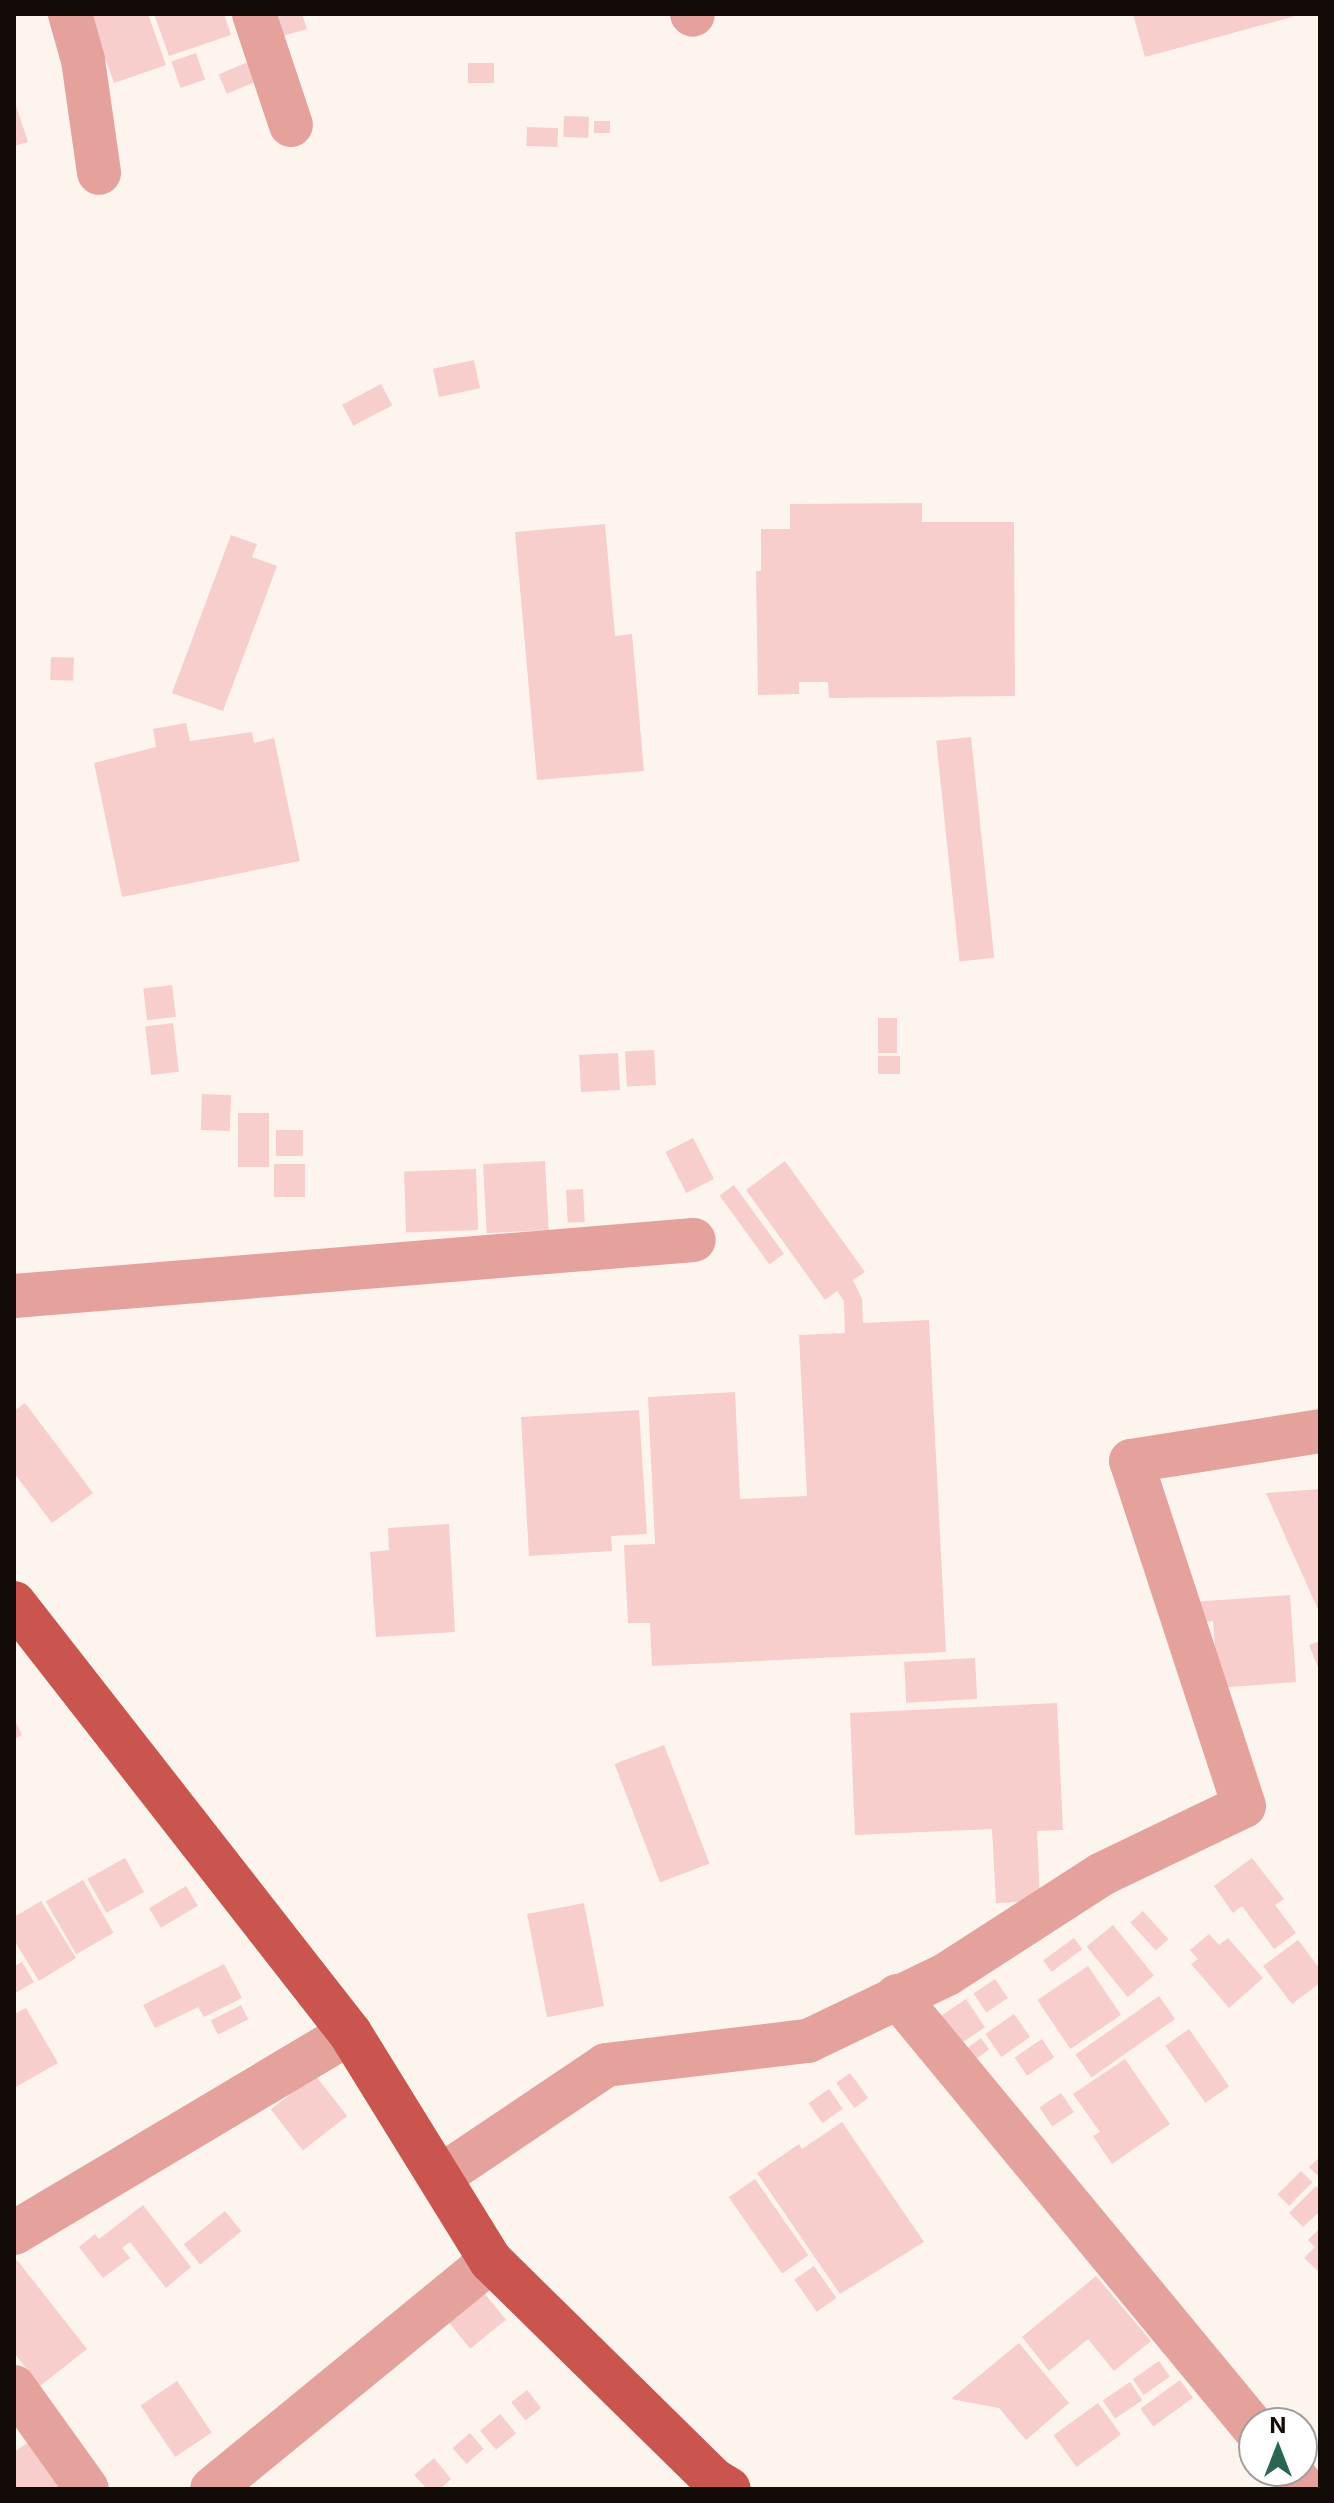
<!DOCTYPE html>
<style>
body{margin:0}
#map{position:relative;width:1334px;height:2503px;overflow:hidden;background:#fef4ee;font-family:Inter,sans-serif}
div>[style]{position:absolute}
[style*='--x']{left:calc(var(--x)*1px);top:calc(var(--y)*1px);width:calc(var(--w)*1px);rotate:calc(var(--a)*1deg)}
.building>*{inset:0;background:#f7cecb;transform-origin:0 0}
.minor>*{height:44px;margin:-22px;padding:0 22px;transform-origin:22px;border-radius:22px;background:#e5a29c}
.major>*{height:44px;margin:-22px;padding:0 22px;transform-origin:22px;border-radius:22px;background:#ca554f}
span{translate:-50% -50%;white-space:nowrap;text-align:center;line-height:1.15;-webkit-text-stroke:6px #fff;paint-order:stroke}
.frame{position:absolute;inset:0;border:16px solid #130b07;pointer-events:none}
.north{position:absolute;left:1238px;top:2407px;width:80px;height:80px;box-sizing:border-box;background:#fff;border:2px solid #a19d9c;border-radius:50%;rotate:0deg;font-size:22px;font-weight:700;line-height:32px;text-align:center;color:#130b07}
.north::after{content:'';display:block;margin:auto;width:28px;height:36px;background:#296754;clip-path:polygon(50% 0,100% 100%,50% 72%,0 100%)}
</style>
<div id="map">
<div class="building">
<i style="clip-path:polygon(148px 14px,166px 65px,114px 83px,90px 15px)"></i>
<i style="clip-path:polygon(154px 14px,224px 14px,231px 35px,169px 56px)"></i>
<i style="clip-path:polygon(273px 14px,302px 14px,307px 29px,279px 37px)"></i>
<i style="clip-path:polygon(1133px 14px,1298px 14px,1299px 15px,1145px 57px)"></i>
<i style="left:196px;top:53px;width:28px;height:26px;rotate:71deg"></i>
<i style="left:248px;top:62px;width:21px;height:32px;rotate:67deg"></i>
<i style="left:468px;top:63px;width:26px;height:20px"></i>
<i style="clip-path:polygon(14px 100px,28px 142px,14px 146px)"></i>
<i style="left:564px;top:116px;width:25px;height:21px;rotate:2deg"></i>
<i style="left:594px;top:121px;width:16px;height:12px"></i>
<i style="left:527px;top:127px;width:31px;height:19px;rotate:2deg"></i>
<i style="left:474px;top:360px;width:29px;height:42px;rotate:78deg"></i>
<i style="left:381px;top:384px;width:24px;height:44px;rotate:62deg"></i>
<i style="clip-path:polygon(922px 503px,922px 522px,1014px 522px,1015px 696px,829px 698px,828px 682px,799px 682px,799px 694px,758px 695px,756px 571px,761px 571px,761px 529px,790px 529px,790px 504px)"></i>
<i style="clip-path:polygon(605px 524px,615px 636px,632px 634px,644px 771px,537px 780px,515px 532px)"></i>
<i style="clip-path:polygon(231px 535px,257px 544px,252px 557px,277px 566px,223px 711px,172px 693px)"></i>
<i style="left:51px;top:657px;width:23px;height:23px;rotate:2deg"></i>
<i style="clip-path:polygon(186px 723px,190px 741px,252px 732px,254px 743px,274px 738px,300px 861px,122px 897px,94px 763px,156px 747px,153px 729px)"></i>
<i style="left:971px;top:737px;width:222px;height:35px;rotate:84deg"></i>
<i style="left:172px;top:985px;width:32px;height:29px;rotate:83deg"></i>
<i style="left:878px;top:1018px;width:19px;height:35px"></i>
<i style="left:173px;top:1023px;width:49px;height:28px;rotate:83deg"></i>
<i style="left:654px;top:1050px;width:35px;height:29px;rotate:87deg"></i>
<i style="left:618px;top:1053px;width:37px;height:39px;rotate:87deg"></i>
<i style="left:878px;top:1056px;width:22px;height:18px"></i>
<i style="left:202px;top:1094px;width:29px;height:36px;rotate:2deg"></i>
<i style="left:238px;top:1113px;width:31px;height:54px"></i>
<i style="left:276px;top:1130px;width:27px;height:26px"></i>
<i style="left:693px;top:1138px;width:46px;height:31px;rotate:63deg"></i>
<i style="left:545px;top:1161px;width:69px;height:62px;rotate:87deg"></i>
<i style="clip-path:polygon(785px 1161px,865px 1272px,853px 1280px,862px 1299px,863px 1323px,929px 1320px,946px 1652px,652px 1666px,650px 1623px,628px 1623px,624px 1545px,655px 1544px,648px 1397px,735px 1392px,740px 1499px,807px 1496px,799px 1335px,845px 1333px,844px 1301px,837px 1291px,825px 1300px,746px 1190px)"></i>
<i style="left:274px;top:1164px;width:31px;height:33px"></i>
<i style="left:476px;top:1169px;width:61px;height:72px;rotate:88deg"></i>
<i style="left:734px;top:1185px;width:85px;height:18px;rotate:54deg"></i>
<i style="left:583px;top:1189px;width:33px;height:17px;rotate:87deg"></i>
<i style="clip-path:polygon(25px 1403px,93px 1493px,52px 1523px,14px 1473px,14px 1411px)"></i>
<i style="clip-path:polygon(639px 1410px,647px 1534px,611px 1536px,612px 1551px,529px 1556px,521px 1417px)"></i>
<i style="clip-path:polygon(1320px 1489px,1320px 1614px,1266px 1493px)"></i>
<i style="clip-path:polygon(449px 1524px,455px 1632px,376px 1637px,370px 1552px,389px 1550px,388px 1528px)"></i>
<i style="clip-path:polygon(1290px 1595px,1296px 1682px,1218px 1688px,1213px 1621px,1194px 1623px,1192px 1602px)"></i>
<i style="clip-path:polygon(1320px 1641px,1320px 1672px,1309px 1645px)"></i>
<i style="left:975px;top:1658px;width:41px;height:71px;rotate:87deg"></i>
<i style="clip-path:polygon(1057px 1703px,1063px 1830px,1037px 1831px,1040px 1901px,996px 1903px,992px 1829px,855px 1835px,850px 1713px)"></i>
<i style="clip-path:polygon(14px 1718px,22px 1735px,14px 1739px)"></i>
<i style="left:664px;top:1745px;width:127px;height:53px;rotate:69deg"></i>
<i style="left:125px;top:1858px;width:39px;height:43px;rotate:61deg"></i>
<i style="clip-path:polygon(1252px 1858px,1284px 1899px,1275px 1905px,1296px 1933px,1274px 1949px,1242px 1906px,1233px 1913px,1214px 1886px)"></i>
<i style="left:83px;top:1880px;width:61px;height:43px;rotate:60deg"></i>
<i style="left:186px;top:1886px;width:23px;height:43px;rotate:59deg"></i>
<i style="clip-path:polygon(41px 1901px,76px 1958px,39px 1981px,14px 1940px,14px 1917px)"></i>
<i style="left:584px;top:1903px;width:105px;height:58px;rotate:79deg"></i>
<i style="left:1143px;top:1911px;width:38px;height:17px;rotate:48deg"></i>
<i style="left:1113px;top:1925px;width:65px;height:34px;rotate:51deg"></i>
<i style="clip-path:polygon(1209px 1934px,1219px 1945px,1228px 1938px,1263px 1978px,1229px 2008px,1191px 1964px,1198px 1959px,1190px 1950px)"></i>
<i style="left:1074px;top:1938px;width:14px;height:38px;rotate:54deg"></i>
<i style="clip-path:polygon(1298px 1940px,1320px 1969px,1320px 1983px,1292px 2004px,1263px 1966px)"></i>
<i style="clip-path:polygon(22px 1962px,34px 1982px,14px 1994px,14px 1966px)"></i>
<i style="clip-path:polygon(224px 1964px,242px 1998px,204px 2017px,198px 2007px,155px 2028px,143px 2005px)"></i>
<i style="left:1088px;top:1966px;width:59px;height:61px;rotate:56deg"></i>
<i style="left:995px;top:1979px;width:23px;height:26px;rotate:56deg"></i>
<i style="left:1159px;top:1996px;width:28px;height:102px;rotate:55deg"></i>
<i style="left:966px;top:1999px;width:34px;height:47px;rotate:56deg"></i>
<i style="left:241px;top:2005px;width:16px;height:34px;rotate:63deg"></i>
<i style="clip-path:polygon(26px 2008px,58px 2063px,14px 2088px,14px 2014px)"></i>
<i style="left:1014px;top:2014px;width:28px;height:35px;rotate:55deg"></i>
<i style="left:1189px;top:2029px;width:70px;height:29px;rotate:55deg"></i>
<i style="left:981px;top:2038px;width:14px;height:30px;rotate:54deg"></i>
<i style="left:1042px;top:2039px;width:22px;height:33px;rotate:56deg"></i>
<i style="clip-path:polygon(1125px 2059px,1170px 2124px,1112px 2164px,1093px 2136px,1100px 2132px,1073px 2094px)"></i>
<i style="left:850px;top:2073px;width:31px;height:17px;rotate:54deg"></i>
<i style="left:315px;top:2075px;width:52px;height:56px;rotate:52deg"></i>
<i style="left:829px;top:2089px;width:24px;height:25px;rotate:55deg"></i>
<i style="left:1061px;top:2093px;width:23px;height:26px;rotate:56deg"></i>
<i style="clip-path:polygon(842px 2122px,924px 2242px,840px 2294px,757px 2173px,799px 2144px,802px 2149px)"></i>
<i style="clip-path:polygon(1320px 2157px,1320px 2178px,1309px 2167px)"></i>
<i style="left:1301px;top:2171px;width:16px;height:33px;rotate:45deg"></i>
<i style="left:755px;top:2179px;width:93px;height:32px;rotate:55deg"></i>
<i style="clip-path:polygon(1316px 2186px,1320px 2190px,1320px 2211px,1303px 2227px,1289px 2213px)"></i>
<i style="clip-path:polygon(143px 2205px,191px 2267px,166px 2288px,130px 2242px,122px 2248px,130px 2258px,103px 2278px,79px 2247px,95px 2234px,99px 2239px)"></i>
<i style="left:225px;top:2211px;width:26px;height:53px;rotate:51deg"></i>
<i style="clip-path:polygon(1320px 2228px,1320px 2269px,1318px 2271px,1304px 2258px,1315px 2247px,1308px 2240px)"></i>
<i style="clip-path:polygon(17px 2260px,87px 2349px,40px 2386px,14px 2353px,14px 2263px)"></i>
<i style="left:814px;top:2266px;width:39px;height:24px;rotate:55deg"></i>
<i style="clip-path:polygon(1096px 2276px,1151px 2341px,1114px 2371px,1088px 2339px,1049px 2371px,1022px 2337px)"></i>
<i style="left:477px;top:2284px;width:46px;height:46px;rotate:51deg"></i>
<i style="clip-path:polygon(1019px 2343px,1069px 2403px,1026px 2440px,999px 2408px,951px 2399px)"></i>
<i style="left:1159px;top:2361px;width:19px;height:32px;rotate:55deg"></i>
<i style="left:1180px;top:2380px;width:22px;height:49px;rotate:54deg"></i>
<i style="left:177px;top:2381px;width:62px;height:44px;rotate:56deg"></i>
<i style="left:1130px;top:2382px;width:22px;height:33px;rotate:56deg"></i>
<i style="left:527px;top:2390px;width:23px;height:20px;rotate:52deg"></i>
<i style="left:1098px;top:2403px;width:39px;height:55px;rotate:54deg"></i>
<i style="left:500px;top:2414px;width:25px;height:26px;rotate:50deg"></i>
<i style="left:470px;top:2433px;width:21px;height:23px;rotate:49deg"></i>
<i style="clip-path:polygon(36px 2437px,71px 2489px,14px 2489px,14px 2452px)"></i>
<i style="clip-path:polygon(434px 2458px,451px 2479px,440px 2489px,427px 2489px,414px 2475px)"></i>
</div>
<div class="minor">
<i style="--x:70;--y:14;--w:48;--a:74.2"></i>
<i style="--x:83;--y:60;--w:114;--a:81.9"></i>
<i style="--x:254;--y:14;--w:117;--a:71.6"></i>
<i style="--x:692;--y:14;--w:1;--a:45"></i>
<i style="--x:14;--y:1296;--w:682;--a:-4.71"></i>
<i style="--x:897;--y:1996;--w:560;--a:50.43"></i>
<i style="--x:441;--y:2176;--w:199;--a:-33.9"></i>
<i style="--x:606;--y:2065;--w:203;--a:-6.8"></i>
<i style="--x:808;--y:2041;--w:154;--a:-25.7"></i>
<i style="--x:947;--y:1974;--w:184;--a:-32.8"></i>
<i style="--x:1102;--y:1874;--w:157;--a:-25.6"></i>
<i style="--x:1244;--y:1806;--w:363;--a:-108.1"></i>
<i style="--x:1131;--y:1461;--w:191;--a:-9"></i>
<i style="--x:14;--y:2233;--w:391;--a:-30.8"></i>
<i style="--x:14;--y:2387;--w:125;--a:54.4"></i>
<i style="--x:1290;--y:2471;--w:23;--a:50"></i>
<i style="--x:212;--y:2489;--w:360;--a:-39.3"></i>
</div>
<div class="major">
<i style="--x:14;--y:1603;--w:546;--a:52"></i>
<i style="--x:350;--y:2033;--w:268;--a:58.3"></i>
<i style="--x:491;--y:2261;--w:313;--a:44.5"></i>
<i style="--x:714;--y:2480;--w:17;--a:31"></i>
</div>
<div class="frame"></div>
<div class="north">N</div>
</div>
